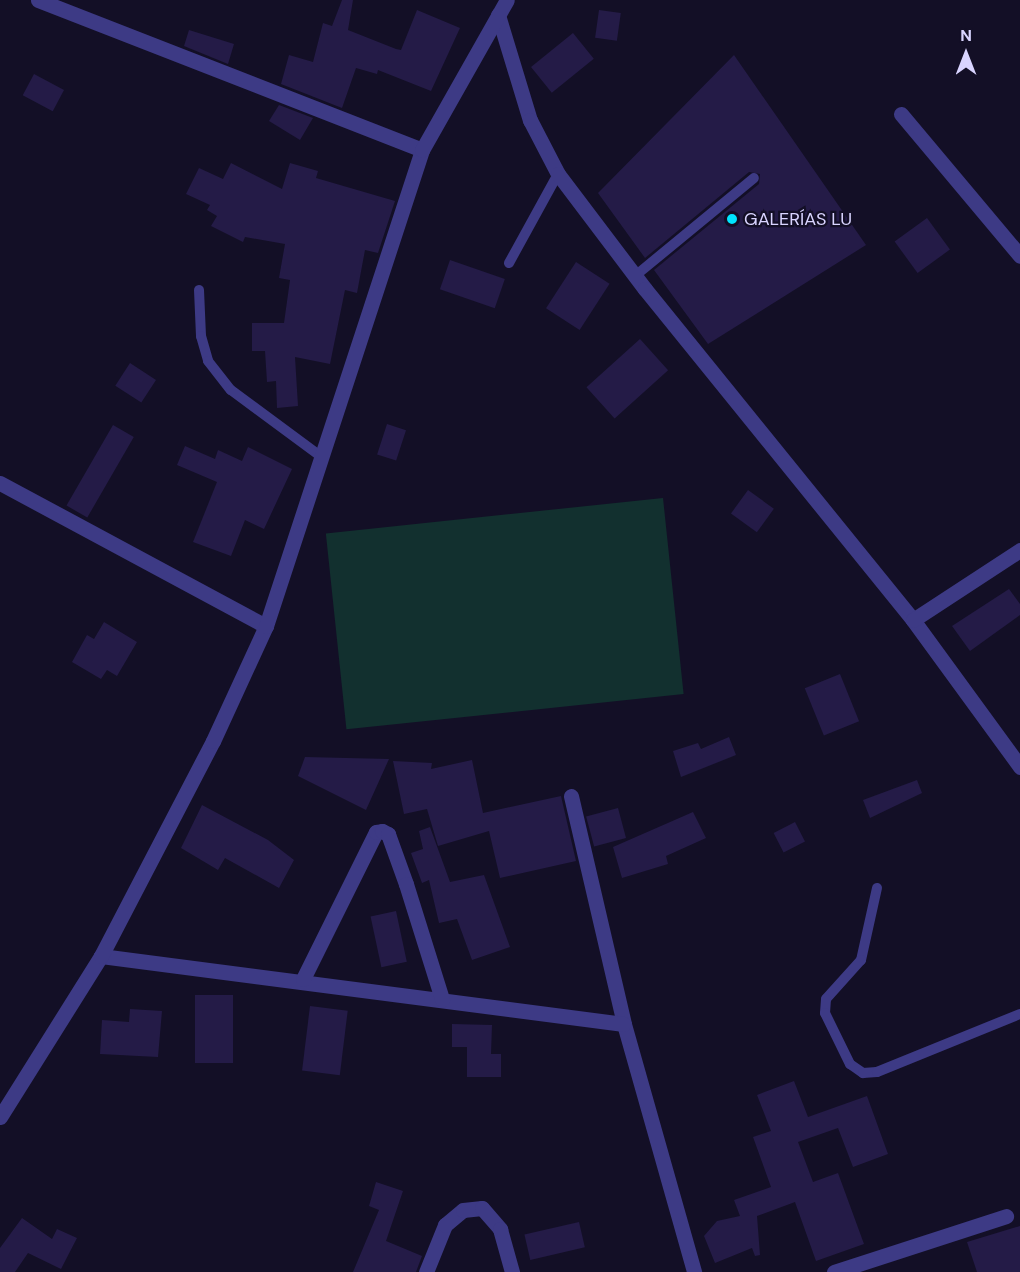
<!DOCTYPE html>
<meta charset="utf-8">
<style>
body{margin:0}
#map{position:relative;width:1020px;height:1272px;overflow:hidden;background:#130f26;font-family:"DM Sans",sans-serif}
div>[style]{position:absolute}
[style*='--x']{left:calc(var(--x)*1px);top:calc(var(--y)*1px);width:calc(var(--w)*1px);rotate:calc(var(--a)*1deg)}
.green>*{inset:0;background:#12302f;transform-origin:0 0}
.building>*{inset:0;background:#241b47;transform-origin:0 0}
.lane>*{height:10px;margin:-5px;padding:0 5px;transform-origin:5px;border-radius:5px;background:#3d3a85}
.street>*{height:15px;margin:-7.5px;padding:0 7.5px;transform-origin:7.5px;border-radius:7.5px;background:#3d3a85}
.dots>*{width:16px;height:16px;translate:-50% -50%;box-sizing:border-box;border:3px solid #130f26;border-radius:50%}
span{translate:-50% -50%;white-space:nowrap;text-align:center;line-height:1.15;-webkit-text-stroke:4.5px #130f26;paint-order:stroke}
.poi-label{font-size:18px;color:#d9d4ff}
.left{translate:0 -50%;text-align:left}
.north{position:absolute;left:936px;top:24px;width:60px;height:60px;-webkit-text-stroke:4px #130f26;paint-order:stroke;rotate:0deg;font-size:16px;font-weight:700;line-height:24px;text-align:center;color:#d9d4ff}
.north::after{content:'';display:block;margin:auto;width:21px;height:27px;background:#d9d4ff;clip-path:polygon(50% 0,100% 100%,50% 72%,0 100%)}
</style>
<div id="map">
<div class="green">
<i style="left:663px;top:498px;width:197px;height:339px;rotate:84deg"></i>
</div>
<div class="building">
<i style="clip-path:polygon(342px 0,353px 0,348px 30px,396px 49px,401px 50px,417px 10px,460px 28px,431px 91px,378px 70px,377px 74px,356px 68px,342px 108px,281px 84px,289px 55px,313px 62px,323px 23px,332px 26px)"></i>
<i style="left:599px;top:10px;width:22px;height:28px;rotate:8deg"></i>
<i style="clip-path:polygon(189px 30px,234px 44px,228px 64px,184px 46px)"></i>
<i style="left:573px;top:33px;width:33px;height:54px;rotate:51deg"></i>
<i style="clip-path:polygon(734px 55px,866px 245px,708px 344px,654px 270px,759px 184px,760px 174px,749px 172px,645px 258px,598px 193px)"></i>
<i style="left:34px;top:74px;width:34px;height:24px;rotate:28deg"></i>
<i style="clip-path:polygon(279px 105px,313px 118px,300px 140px,269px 121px)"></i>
<i style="clip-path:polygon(231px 163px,282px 189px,290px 163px,318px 171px,316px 178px,395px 201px,378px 253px,365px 250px,357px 293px,345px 290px,330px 364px,295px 357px,298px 406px,277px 408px,276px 381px,267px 382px,265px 351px,252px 351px,252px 323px,284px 323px,290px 280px,279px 278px,285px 244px,245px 237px,243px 242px,211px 226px,217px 216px,207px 210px,210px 205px,186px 194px,199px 168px,223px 179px)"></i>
<i style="left:927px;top:218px;width:39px;height:40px;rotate:54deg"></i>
<i style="left:450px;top:260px;width:58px;height:31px;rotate:19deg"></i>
<i style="left:576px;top:262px;width:40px;height:55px;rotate:33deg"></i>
<i style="left:640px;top:339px;width:42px;height:72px;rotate:48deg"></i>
<i style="left:130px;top:363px;width:31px;height:27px;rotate:33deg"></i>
<i style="left:387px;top:424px;width:20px;height:32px;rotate:18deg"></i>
<i style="left:113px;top:425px;width:24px;height:93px;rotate:30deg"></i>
<i style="clip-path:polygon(185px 446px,215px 459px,218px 450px,242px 461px,248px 447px,292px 469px,264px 529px,245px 520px,231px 556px,193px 542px,217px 482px,177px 465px)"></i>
<i style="left:748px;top:490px;width:32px;height:29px;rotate:36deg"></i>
<i style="clip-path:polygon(1009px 589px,1020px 604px,1020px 615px,970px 651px,952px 626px)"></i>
<i style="clip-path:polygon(104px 622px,137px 642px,117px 676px,107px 670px,101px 679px,72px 662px,87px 635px,94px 639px)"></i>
<i style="left:840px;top:674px;width:51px;height:38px;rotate:68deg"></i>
<i style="clip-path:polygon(729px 737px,736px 755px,681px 777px,673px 751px,698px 743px,701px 749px)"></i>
<i style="clip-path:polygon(305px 757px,389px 759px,366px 810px,298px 776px)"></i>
<i style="clip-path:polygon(472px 760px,483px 813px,561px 796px,576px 861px,500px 878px,489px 831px,438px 846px,427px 809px,404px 814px,393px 761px,432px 763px,431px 769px)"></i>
<i style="clip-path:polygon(917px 780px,922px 793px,870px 818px,863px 800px)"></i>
<i style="clip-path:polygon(202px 805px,268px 840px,294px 860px,279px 888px,225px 858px,218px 870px,181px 848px)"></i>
<i style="left:618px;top:808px;width:31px;height:33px;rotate:75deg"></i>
<i style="clip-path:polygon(693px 812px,706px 838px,666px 856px,668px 864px,622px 878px,613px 847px)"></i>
<i style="left:795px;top:822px;width:22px;height:24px;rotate:63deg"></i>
<i style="clip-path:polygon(430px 827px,450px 882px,484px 875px,510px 947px,472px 960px,457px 919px,439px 923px,429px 880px,422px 883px,411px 853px,423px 849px,419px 831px)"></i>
<i style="left:396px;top:911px;width:52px;height:26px;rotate:78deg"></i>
<i style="left:195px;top:995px;width:38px;height:68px"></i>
<i style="left:310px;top:1006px;width:38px;height:65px;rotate:7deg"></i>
<i style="clip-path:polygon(130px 1009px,162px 1011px,158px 1057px,100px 1054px,102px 1020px,129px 1022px)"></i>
<i style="clip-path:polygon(452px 1024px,492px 1025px,491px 1054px,501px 1054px,501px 1077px,467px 1077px,467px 1047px,452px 1047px)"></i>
<i style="clip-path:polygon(794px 1081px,808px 1117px,867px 1096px,888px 1154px,853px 1167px,838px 1128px,798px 1142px,813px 1182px,838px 1173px,864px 1244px,816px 1261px,795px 1202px,757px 1216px,760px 1255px,755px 1256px,752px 1248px,715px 1263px,704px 1236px,717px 1221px,740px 1216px,734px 1200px,771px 1187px,753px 1137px,771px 1131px,757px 1095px)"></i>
<i style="clip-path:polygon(376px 1182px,403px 1191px,386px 1241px,422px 1256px,416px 1272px,353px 1272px,379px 1210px,369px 1206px)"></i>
<i style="clip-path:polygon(22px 1218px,52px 1239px,57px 1229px,77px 1238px,61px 1269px,28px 1253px,15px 1272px,0 1272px,0 1248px)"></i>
<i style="left:579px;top:1222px;width:26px;height:56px;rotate:77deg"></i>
<i style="clip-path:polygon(1020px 1226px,1020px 1272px,977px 1272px,967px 1242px)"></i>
</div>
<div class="lane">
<i style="--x:509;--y:263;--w:102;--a:-61.2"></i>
<i style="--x:635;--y:276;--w:154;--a:-39.5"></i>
<i style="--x:199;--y:290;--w:46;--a:87.5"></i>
<i style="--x:201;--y:336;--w:26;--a:74"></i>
<i style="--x:208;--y:361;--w:37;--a:52"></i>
<i style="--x:231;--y:390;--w:114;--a:36.5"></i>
<i style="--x:877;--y:888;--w:74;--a:102.5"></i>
<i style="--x:861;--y:960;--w:52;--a:131.9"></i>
<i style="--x:826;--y:999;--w:14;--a:94"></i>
<i style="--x:825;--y:1013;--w:57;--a:63.9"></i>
<i style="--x:850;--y:1064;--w:16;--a:35"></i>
<i style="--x:863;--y:1073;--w:14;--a:-4"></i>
<i style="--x:877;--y:1072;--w:154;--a:-22.1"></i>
</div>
<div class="street">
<i style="--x:38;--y:0;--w:412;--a:21.3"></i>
<i style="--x:498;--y:15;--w:110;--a:73.1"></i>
<i style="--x:530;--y:120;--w:61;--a:62.6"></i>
<i style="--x:558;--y:174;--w:144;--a:52.9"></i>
<i style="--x:645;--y:289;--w:426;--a:51"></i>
<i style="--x:913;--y:620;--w:182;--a:53.9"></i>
<i style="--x:901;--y:114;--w:185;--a:50"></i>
<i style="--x:0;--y:483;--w:302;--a:28.3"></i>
<i style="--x:913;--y:620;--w:128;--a:-33.2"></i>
<i style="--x:571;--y:796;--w:234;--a:76.9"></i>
<i style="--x:624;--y:1024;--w:258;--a:74.2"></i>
<i style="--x:101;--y:956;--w:527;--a:7.41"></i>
<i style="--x:303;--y:979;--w:164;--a:-63.6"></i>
<i style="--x:376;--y:832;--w:6;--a:-9"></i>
<i style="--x:382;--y:831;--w:7;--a:27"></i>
<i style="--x:388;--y:834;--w:53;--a:70.2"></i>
<i style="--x:406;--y:884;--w:121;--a:72.6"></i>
<i style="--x:0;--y:1117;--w:190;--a:-57.9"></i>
<i style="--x:101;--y:956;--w:242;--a:-62.5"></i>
<i style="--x:213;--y:741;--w:127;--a:-65.3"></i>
<i style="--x:266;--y:626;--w:501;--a:-71.85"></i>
<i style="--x:422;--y:150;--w:172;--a:-60.5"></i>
<i style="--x:426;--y:1272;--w:51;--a:-68"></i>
<i style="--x:445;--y:1225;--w:23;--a:-40"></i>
<i style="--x:463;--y:1210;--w:19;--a:-6"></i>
<i style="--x:482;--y:1208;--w:28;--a:49"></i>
<i style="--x:500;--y:1229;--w:45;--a:74.4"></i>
<i style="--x:834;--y:1272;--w:181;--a:-18"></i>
</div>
<div class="dots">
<i style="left:732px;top:219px;background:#00e5ff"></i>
</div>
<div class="poi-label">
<span class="left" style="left:744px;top:219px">GALERÍAS LU</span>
</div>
<div class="north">N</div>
</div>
